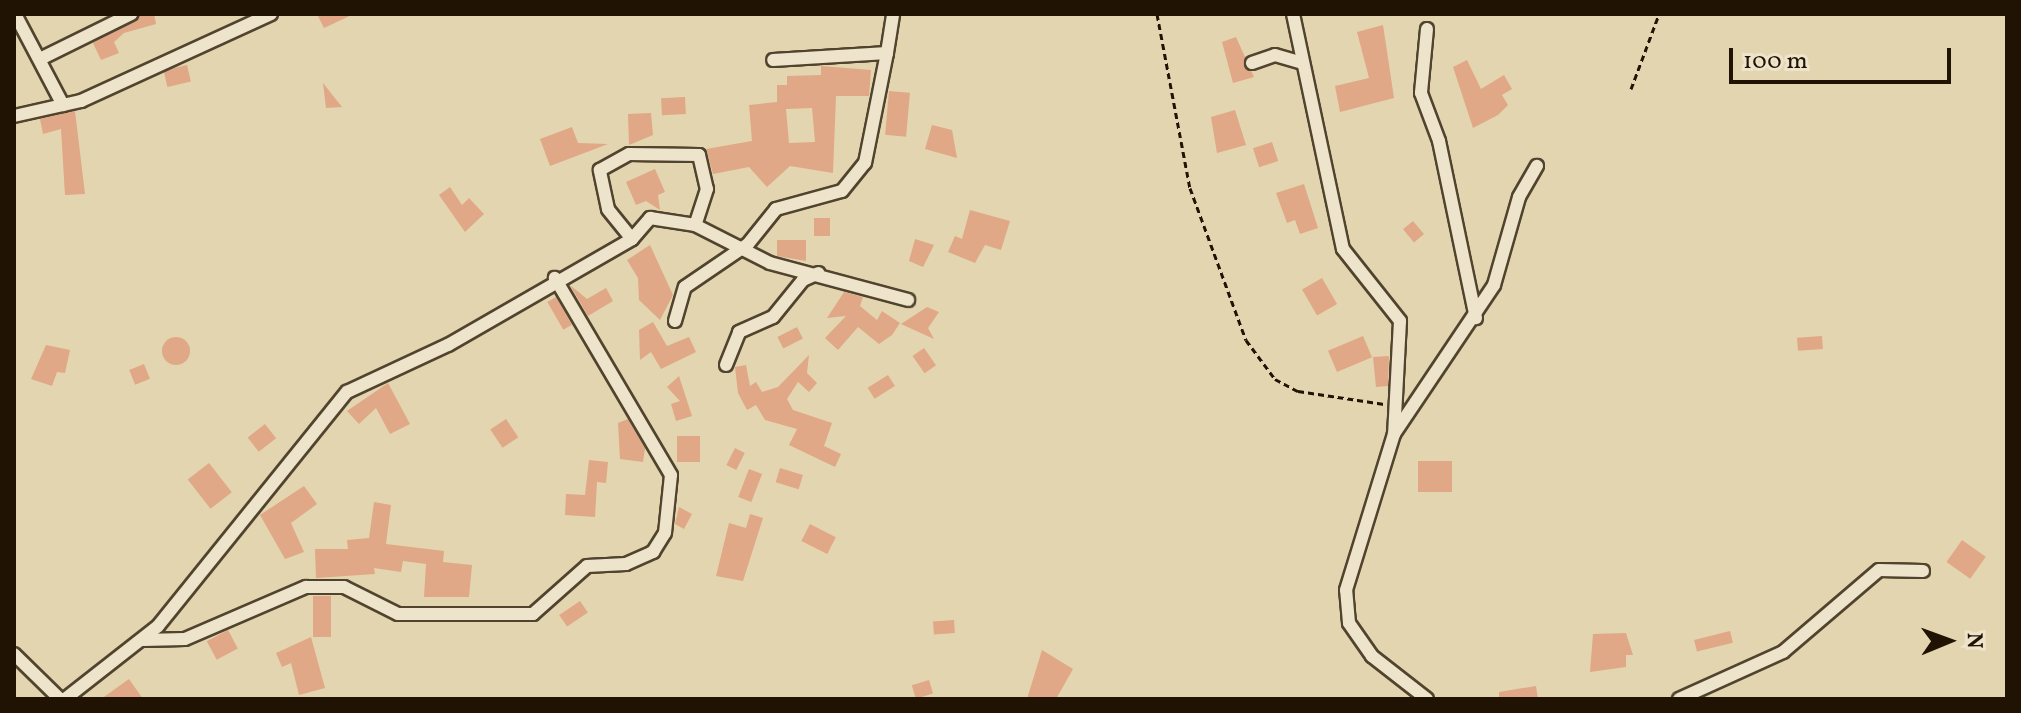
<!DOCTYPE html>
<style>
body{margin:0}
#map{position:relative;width:2021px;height:713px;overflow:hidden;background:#e3d5af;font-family:Vollkorn,serif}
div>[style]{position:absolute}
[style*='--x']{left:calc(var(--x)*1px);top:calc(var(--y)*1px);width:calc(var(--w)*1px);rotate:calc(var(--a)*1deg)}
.building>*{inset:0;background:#e0a886;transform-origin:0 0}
.round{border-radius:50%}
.path>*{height:3px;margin-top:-1.5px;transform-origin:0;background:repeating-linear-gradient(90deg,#201303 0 6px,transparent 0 10px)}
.roads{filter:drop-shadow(2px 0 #51442e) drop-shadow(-2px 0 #51442e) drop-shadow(0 2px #51442e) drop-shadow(0 -2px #51442e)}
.minor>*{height:12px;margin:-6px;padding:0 6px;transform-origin:6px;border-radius:6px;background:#ede4cb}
span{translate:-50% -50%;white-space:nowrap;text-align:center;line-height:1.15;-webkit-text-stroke:8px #ede4cb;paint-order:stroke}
.frame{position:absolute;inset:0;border:16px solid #201303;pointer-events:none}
.north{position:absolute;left:1909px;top:601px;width:80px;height:80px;-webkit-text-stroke:6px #ede4cb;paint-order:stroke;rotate:89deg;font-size:22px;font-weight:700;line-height:32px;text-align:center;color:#201303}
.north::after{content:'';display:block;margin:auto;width:28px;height:36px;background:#201303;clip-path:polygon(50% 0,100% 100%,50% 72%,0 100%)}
.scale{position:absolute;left:1729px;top:48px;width:222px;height:36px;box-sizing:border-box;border:4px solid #201303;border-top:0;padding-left:10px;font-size:24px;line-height:28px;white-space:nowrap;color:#201303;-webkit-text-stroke:6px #ede4cb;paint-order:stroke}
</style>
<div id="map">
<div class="building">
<i style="clip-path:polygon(140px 14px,154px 14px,156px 24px,124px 33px,114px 42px,119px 53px,101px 60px,93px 43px)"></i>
<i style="clip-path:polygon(317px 14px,354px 14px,324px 28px)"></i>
<i style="clip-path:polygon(1383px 25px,1394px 98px,1340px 112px,1335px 86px,1369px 78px,1357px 32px)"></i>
<i style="clip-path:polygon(1236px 37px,1254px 77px,1233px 83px,1222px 42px)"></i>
<i style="clip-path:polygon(1467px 60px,1481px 89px,1504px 75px,1512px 89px,1502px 95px,1508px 105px,1498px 115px,1473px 128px,1453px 67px)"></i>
<i style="left:187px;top:65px;width:17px;height:24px;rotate:77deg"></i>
<i style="clip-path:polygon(evenodd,821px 66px,871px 70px,869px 96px,836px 96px,833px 173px,790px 166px,767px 187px,749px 167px,713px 174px,706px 149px,752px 141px,749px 105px,777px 102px,777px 85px,787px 85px,787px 76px,821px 75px,821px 66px,812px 108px,815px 142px,789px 143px,786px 109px,812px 108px)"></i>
<i style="clip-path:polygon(323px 83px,342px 107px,326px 108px)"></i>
<i style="left:889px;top:91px;width:21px;height:44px;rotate:5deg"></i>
<i style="left:685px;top:97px;width:17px;height:24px;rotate:87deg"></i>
<i style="clip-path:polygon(1235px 110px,1246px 145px,1217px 153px,1211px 117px)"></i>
<i style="clip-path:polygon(75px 111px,85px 194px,65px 195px,61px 129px,43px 134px,40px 119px)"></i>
<i style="clip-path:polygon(651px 113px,653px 135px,629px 145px,628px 114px)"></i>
<i style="clip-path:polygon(932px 125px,952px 130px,957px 158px,925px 149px)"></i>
<i style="clip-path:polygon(572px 127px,578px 143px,608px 144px,550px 166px,540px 139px)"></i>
<i style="left:1272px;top:142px;width:20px;height:20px;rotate:72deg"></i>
<i style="clip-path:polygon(655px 169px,665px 192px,658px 195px,660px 210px,646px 201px,636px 205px,626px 182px)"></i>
<i style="clip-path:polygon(1304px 184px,1318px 228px,1300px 234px,1295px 220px,1287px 223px,1276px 193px)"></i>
<i style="clip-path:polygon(450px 187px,462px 205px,469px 198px,484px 214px,465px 232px,439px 195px)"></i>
<i style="clip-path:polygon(970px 210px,1010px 221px,1001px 250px,985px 245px,975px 263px,948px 252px,955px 236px,962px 239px)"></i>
<i style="left:830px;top:218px;width:18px;height:16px;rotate:90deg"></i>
<i style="left:1413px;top:221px;width:17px;height:13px;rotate:50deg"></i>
<i style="clip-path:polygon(915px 239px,934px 245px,923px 267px,909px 261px)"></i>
<i style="clip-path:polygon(777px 240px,806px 240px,806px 261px,777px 256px)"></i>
<i style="clip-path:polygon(650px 245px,673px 295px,660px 320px,639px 300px,638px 278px,627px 260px)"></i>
<i style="left:1322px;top:278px;width:30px;height:23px;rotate:60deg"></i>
<i style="clip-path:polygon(570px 285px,587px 299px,606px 288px,613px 301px,588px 316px)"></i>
<i style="clip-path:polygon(844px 292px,863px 297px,860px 306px,877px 320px,882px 311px,900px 323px,892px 335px,879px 344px,858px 327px,838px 350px,825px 338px,846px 316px,827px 318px)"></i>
<i style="left:556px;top:297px;width:32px;height:10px;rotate:60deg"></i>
<i style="clip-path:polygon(927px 307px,939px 312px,928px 328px,934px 339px,901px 324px)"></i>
<i style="clip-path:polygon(653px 322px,667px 346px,689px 337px,696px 352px,661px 369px,651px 352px,640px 360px,639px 330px)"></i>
<i style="left:797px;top:327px;width:13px;height:22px;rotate:63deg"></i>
<i style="left:1363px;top:336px;width:23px;height:38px;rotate:67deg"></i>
<i style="left:1822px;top:336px;width:13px;height:25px;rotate:86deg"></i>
<i class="round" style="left:162px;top:337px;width:28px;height:28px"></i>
<i style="clip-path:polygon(46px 345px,70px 350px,65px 373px,57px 372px,52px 386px,31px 379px)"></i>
<i style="left:924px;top:348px;width:21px;height:14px;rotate:55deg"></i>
<i style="clip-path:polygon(809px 355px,807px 373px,817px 383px,809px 392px,798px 382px,787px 399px,793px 410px,832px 423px,824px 446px,841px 454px,835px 467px,789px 445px,797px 429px,765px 420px,756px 405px,747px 410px,738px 393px,735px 367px,746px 365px,750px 386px,756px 382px,762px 392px,778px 387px)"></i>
<i style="clip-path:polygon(1389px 356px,1388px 386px,1376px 387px,1373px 357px)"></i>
<i style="left:144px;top:364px;width:16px;height:16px;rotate:68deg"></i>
<i style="left:888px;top:375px;width:13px;height:24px;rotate:58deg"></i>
<i style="clip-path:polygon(679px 376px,692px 416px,676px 421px,671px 404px,680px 401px,667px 387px)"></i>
<i style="clip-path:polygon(388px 383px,410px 424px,390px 434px,376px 408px,359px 424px,347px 411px)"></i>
<i style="left:506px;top:419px;width:22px;height:19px;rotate:56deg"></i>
<i style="clip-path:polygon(628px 419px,645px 448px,643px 462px,620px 459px,618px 423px)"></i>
<i style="left:265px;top:424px;width:18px;height:22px;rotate:52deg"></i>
<i style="left:677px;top:436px;width:23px;height:26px"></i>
<i style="left:735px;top:448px;width:11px;height:19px;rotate:27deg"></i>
<i style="clip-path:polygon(589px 460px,608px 462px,606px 483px,597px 482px,595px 517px,565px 515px,566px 494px,585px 495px)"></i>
<i style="left:1418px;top:461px;width:34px;height:31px"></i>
<i style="left:209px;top:463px;width:37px;height:27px;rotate:52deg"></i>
<i style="left:780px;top:468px;width:24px;height:15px;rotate:17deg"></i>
<i style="left:749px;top:469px;width:14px;height:30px;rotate:21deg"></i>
<i style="clip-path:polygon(304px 486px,317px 504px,291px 523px,304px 552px,285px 559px,260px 515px)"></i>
<i style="clip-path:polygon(374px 502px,391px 505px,386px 544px,444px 551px,443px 562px,472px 565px,469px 597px,424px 597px,426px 564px,403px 561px,401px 572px,374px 568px,375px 574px,316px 578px,315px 549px,348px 549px,347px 540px,369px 538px)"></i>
<i style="clip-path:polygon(679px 507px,692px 514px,684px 529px,675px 524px)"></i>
<i style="clip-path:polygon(750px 514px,763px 518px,743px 581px,716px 576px,729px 523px,746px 528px)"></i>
<i style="left:810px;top:524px;width:29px;height:19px;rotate:27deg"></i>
<i style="left:1962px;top:540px;width:29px;height:27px;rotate:35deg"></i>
<i style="left:313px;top:596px;width:18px;height:41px"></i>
<i style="left:580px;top:601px;width:14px;height:25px;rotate:56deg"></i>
<i style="left:954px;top:620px;width:13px;height:21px;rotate:86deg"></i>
<i style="left:228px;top:630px;width:21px;height:24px;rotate:62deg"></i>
<i style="left:1730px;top:631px;width:12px;height:37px;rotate:76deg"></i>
<i style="clip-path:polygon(1626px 633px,1633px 655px,1626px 655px,1626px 667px,1590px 672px,1593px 634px)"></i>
<i style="clip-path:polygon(311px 637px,325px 688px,299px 695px,291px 663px,282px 667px,276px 653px)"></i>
<i style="clip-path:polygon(1042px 650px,1073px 669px,1056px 699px,1027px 699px)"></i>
<i style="clip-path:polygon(129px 679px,143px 699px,101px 699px)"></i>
<i style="left:929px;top:680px;width:14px;height:18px;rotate:73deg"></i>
<i style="clip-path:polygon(1536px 686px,1538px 699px,1499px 699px,1499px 692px)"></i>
</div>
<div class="path">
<i style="--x:1157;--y:14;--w:177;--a:79.3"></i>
<i style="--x:1190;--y:188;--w:162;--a:69.8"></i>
<i style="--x:1246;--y:340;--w:49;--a:53.4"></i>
<i style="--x:1275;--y:379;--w:26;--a:28"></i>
<i style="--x:1298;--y:391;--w:87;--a:8.6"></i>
<i style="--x:1631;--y:89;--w:80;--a:-69.5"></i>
</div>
<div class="roads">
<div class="minor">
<i style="--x:15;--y:14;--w:103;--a:62.2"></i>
<i style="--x:1293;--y:14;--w:240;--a:78"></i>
<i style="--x:1343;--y:249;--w:92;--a:51.6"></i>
<i style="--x:1400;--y:321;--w:113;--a:93"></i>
<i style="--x:1427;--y:29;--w:64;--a:95.4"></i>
<i style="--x:1421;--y:93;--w:51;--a:69.4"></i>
<i style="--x:1439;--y:141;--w:181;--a:78.2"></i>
<i style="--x:887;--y:53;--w:39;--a:-81"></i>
<i style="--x:40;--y:59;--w:102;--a:-26.3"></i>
<i style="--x:1252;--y:63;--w:24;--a:-19"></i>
<i style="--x:1275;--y:55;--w:26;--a:16"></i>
<i style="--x:14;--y:116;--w:69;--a:-12.6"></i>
<i style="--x:81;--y:101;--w:209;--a:-24.6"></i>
<i style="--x:632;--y:239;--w:38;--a:-129"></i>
<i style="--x:608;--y:209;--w:40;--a:-102"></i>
<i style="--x:600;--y:170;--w:33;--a:-29"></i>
<i style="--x:629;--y:154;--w:70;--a:0.8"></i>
<i style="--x:699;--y:155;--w:35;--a:77"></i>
<i style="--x:707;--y:189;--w:38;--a:108"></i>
<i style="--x:675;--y:321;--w:35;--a:-74"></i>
<i style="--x:685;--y:287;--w:76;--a:-34.3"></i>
<i style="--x:748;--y:244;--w:45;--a:-51.3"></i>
<i style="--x:776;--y:209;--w:68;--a:-15.3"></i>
<i style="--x:842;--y:191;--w:36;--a:-51"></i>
<i style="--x:865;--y:163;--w:112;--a:-78.7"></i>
<i style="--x:887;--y:53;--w:114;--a:176.5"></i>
<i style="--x:726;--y:365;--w:35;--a:-68"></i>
<i style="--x:739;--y:332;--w:37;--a:-24"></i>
<i style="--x:773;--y:317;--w:48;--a:-51"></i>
<i style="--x:803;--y:280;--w:17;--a:-24"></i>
<i style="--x:143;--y:640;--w:42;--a:-1.4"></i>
<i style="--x:185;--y:639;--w:132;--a:-23.3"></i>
<i style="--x:306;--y:587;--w:38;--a:0"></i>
<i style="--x:344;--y:587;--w:60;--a:26.6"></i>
<i style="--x:398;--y:614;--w:135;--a:0"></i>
<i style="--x:533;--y:614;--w:72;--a:-41.6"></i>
<i style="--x:587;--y:566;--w:39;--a:-3"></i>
<i style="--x:626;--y:564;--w:30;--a:-24"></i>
<i style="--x:653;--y:552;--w:22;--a:-58"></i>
<i style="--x:665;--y:533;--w:58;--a:-84.1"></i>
<i style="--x:671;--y:475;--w:229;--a:-120.5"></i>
<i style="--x:14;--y:654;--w:64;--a:44.4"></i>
<i style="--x:65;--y:699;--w:118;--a:-38.1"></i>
<i style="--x:158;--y:626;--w:301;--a:-51.1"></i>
<i style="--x:347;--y:392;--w:111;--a:-25"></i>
<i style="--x:448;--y:345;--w:212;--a:-29.9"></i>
<i style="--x:632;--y:239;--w:28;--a:-49"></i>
<i style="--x:650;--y:218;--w:46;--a:8.8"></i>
<i style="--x:695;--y:225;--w:84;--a:26.9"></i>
<i style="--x:770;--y:263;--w:143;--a:15"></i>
<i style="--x:1427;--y:699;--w:70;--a:-142"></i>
<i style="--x:1372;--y:656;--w:40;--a:-124.9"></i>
<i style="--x:1349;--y:623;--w:33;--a:-95"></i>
<i style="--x:1346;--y:590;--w:163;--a:-72.9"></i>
<i style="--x:1394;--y:434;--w:179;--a:-56.1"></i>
<i style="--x:1494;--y:285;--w:91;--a:-74.1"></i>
<i style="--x:1519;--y:197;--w:36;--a:-60"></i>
<i style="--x:1679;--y:699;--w:114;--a:-24.3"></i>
<i style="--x:1783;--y:652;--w:126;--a:-40.5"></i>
<i style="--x:1879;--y:570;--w:44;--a:1.3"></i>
</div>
</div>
<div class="frame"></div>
<div class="north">N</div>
<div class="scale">100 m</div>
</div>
